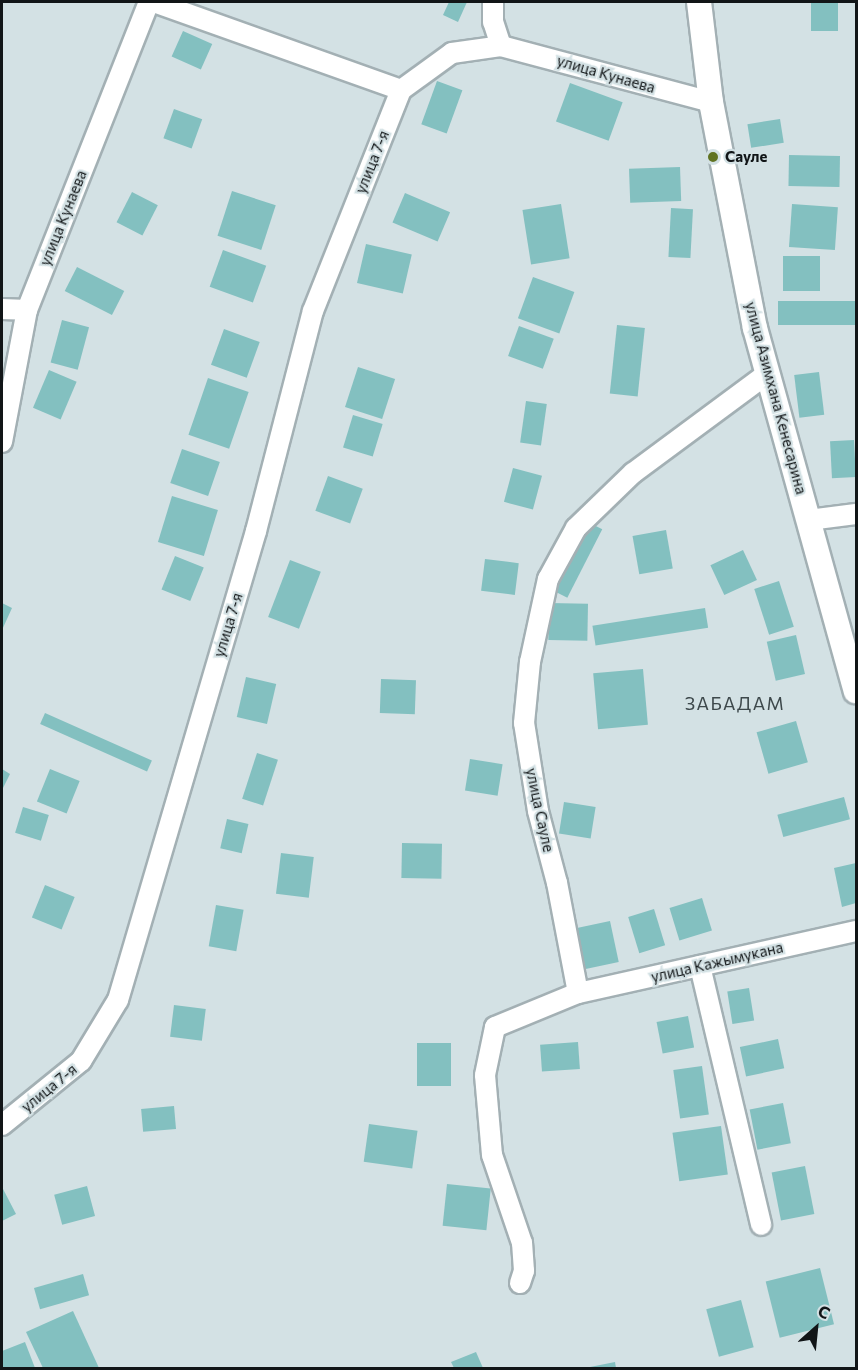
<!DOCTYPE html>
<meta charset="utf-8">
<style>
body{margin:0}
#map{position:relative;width:858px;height:1370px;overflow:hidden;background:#d3e1e4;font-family:Commissioner,sans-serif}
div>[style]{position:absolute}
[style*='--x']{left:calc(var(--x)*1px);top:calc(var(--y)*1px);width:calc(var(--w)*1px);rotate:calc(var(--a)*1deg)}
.building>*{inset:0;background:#83c0c0;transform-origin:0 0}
.roads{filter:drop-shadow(2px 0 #a3b0b4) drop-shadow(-2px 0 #a3b0b4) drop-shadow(0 2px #a3b0b4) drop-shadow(0 -2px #a3b0b4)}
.minor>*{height:20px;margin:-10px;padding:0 10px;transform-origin:10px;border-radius:10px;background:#fff}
.tertiary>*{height:24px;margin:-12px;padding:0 12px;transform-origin:12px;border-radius:12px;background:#fff}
.dots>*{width:16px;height:16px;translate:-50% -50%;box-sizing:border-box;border:3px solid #d3e1e4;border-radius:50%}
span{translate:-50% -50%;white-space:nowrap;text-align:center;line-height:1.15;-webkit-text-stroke:4.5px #d3e1e4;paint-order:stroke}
.street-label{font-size:15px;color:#111517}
.poi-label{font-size:15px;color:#111517;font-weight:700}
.left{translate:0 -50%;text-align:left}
.quarter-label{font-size:18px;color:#3d484b;letter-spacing:1.5px}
.frame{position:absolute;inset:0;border:3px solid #111517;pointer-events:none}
.north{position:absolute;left:786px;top:1298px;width:60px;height:60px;-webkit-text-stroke:4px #d3e1e4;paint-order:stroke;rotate:27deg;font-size:16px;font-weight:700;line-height:24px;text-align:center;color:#111517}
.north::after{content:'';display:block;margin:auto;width:21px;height:27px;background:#111517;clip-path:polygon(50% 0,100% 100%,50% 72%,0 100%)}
</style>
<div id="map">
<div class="building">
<i style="clip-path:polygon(449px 2px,467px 2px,458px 22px,443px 15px)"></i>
<i style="left:811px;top:2px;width:27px;height:29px"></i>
<i style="left:183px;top:31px;width:32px;height:28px;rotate:24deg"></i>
<i style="left:437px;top:81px;width:27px;height:46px;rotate:20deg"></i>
<i style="left:570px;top:83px;width:56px;height:41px;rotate:20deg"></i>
<i style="left:174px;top:109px;width:30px;height:31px;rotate:20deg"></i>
<i style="left:780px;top:119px;width:24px;height:33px;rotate:81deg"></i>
<i style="left:789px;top:155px;width:51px;height:31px;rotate:1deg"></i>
<i style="left:680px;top:167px;width:34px;height:51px;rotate:88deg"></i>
<i style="left:232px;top:191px;width:46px;height:47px;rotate:18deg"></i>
<i style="left:132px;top:192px;width:29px;height:34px;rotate:27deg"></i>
<i style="left:405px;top:193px;width:49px;height:32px;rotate:23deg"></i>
<i style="left:561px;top:204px;width:55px;height:39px;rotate:81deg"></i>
<i style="left:792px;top:204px;width:46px;height:43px;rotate:4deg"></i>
<i style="left:671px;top:208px;width:22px;height:49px;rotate:3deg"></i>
<i style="left:366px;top:244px;width:47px;height:40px;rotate:13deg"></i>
<i style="left:223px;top:250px;width:46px;height:39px;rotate:20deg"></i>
<i style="left:783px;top:256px;width:37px;height:35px"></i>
<i style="left:77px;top:267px;width:53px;height:27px;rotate:27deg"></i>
<i style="left:533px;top:277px;width:44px;height:44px;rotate:20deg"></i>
<i style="left:856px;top:301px;width:24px;height:78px;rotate:90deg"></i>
<i style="left:62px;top:320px;width:28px;height:44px;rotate:15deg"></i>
<i style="left:617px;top:325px;width:28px;height:69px;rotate:6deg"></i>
<i style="left:519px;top:326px;width:37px;height:32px;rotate:20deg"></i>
<i style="left:224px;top:329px;width:38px;height:38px;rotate:20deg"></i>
<i style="left:358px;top:367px;width:39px;height:42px;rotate:18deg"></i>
<i style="left:49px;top:370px;width:30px;height:41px;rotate:23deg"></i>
<i style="left:819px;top:372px;width:43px;height:25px;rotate:83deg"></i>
<i style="left:208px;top:378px;width:43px;height:60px;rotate:19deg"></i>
<i style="left:526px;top:401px;width:21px;height:42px;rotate:8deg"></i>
<i style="left:353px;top:415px;width:31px;height:34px;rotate:17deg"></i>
<i style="left:854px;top:440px;width:37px;height:24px;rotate:87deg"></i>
<i style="left:182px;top:449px;width:40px;height:36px;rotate:19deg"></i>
<i style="left:513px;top:468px;width:30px;height:35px;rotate:15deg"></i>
<i style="left:328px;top:476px;width:37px;height:37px;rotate:20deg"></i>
<i style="left:172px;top:496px;width:48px;height:48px;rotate:17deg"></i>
<i style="left:588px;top:522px;width:16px;height:77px;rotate:27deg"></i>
<i style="left:666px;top:530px;width:39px;height:34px;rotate:80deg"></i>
<i style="left:743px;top:550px;width:33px;height:36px;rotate:65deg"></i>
<i style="left:175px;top:556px;width:31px;height:36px;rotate:22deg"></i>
<i style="left:485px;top:559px;width:34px;height:32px;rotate:7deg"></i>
<i style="left:290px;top:560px;width:33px;height:61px;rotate:21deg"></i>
<i style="left:779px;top:581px;width:48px;height:26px;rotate:72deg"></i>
<i style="clip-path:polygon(2px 603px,12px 608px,2px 630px)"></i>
<i style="left:549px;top:603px;width:39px;height:37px;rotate:1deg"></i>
<i style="left:705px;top:608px;width:20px;height:114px;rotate:81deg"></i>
<i style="left:796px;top:635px;width:40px;height:30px;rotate:77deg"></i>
<i style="left:643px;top:669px;width:56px;height:50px;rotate:85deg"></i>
<i style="left:246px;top:677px;width:31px;height:41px;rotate:13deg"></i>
<i style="left:381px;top:679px;width:35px;height:34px;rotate:2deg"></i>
<i style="left:45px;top:713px;width:117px;height:12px;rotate:24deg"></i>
<i style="left:796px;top:721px;width:43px;height:41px;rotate:74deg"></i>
<i style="left:257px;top:753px;width:22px;height:48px;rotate:18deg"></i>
<i style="left:470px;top:759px;width:33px;height:32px;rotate:9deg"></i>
<i style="clip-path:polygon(2px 769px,10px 774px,2px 790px)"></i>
<i style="left:50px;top:769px;width:32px;height:35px;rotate:22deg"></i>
<i style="left:844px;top:797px;width:23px;height:69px;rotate:75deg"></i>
<i style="left:564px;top:802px;width:32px;height:32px;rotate:9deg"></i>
<i style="left:23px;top:807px;width:27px;height:27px;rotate:17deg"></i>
<i style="left:227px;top:819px;width:22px;height:30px;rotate:13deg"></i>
<i style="left:402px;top:843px;width:40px;height:35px;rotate:1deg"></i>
<i style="left:281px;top:853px;width:33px;height:41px;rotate:7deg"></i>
<i style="clip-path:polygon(856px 863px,856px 903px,842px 907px,834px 868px)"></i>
<i style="left:45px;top:885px;width:32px;height:35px;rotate:22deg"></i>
<i style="left:702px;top:898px;width:34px;height:34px;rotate:73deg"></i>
<i style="left:216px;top:905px;width:28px;height:42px;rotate:10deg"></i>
<i style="left:654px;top:909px;width:38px;height:27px;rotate:73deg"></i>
<i style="left:610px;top:921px;width:42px;height:35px;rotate:78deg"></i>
<i style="left:749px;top:988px;width:33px;height:22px;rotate:81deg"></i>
<i style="left:174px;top:1005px;width:32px;height:32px;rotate:7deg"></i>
<i style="left:688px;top:1016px;width:32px;height:32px;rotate:79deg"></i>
<i style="left:778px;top:1039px;width:30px;height:39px;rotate:78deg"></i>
<i style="left:578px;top:1042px;width:27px;height:38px;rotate:86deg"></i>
<i style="left:417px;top:1043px;width:34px;height:43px"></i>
<i style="left:702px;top:1066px;width:49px;height:29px;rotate:82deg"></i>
<i style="left:783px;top:1103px;width:41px;height:34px;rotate:79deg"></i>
<i style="left:174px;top:1106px;width:23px;height:33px;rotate:85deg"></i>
<i style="left:369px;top:1124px;width:49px;height:38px;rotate:8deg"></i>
<i style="left:721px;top:1126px;width:49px;height:49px;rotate:82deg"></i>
<i style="left:805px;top:1166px;width:49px;height:34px;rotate:79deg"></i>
<i style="left:447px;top:1184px;width:44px;height:42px;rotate:6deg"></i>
<i style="left:87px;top:1186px;width:31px;height:34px;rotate:75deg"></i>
<i style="clip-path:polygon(2px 1187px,16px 1214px,2px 1221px)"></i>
<i style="left:820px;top:1268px;width:58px;height:56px;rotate:76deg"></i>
<i style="left:83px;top:1274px;width:22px;height:51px;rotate:74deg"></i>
<i style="left:741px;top:1300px;width:49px;height:36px;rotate:75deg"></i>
<i style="clip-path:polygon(73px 1311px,99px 1368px,43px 1368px,26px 1332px)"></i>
<i style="clip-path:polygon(25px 1342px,35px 1368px,2px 1368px,2px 1351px)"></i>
<i style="clip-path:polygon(476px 1352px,483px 1368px,454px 1368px,451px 1362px)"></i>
<i style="clip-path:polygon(615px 1362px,616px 1368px,590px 1368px,590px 1367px)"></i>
</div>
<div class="roads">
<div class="minor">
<i style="--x:154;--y:2;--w:262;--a:19.6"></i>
<i style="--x:401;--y:90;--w:63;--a:-36"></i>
<i style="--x:452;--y:53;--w:49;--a:-8.1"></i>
<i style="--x:501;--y:46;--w:25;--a:-108"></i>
<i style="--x:493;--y:22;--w:20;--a:-90"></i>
<i style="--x:501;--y:46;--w:217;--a:14.9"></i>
<i style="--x:2;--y:309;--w:25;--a:2"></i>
<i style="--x:2;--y:442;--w:134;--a:-79.3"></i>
<i style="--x:27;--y:310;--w:331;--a:-68.4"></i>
<i style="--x:809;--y:520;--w:47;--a:-7.3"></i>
<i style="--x:700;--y:966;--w:266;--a:76.7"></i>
<i style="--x:578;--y:993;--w:285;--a:-12.6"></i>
<i style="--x:2;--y:1125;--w:102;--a:-39"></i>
<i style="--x:81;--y:1061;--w:71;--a:-58.8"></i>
<i style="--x:118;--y:1000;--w:489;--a:-73.6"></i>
<i style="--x:256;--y:531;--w:227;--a:-75.5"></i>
<i style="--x:313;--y:311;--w:238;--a:-68.3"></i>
<i style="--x:520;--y:1283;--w:13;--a:-72"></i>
<i style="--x:524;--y:1271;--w:28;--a:-94"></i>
<i style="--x:522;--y:1243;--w:93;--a:-108.8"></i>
<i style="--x:492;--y:1155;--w:80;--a:-95"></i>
<i style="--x:485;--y:1075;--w:49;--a:-78.2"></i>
<i style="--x:495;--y:1027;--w:90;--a:-22.3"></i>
<i style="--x:578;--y:993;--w:112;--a:-100.8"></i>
<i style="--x:557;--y:883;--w:74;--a:-104.8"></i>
<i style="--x:538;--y:811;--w:89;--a:-99"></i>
<i style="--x:524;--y:723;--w:61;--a:-84.4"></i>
<i style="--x:530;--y:662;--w:85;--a:-77.8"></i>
<i style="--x:548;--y:579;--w:58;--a:-61.2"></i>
<i style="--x:576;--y:528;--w:79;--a:-44"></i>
<i style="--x:633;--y:473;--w:168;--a:-36.5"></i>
</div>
<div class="tertiary">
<i style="--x:699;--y:2;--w:101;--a:83.2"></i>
<i style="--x:711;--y:102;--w:230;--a:79"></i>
<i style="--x:755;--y:328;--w:377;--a:74.5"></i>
</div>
</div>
<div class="dots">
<i style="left:713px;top:157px;background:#607322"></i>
</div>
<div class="street-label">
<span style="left:606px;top:74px;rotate:16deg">улица Кунаева</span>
<span style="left:372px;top:162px;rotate:-68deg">улица 7-я</span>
<span style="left:63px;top:218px;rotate:-68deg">улица Кунаева</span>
<span style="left:776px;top:398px;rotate:75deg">улица Азимхана Кенесарина</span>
<span style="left:228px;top:625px;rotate:-73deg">улица 7-я</span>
<span style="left:540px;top:810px;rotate:78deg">улица Сауле</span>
<span style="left:717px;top:962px;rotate:-13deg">улица Кажымукана</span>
<span style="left:49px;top:1088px;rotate:-39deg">улица 7-я</span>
</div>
<div class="poi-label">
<span class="left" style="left:725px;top:157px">Сауле</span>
</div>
<div class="quarter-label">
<span style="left:735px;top:703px">ЗАБАДАМ</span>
</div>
<div class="frame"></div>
<div class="north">С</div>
</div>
